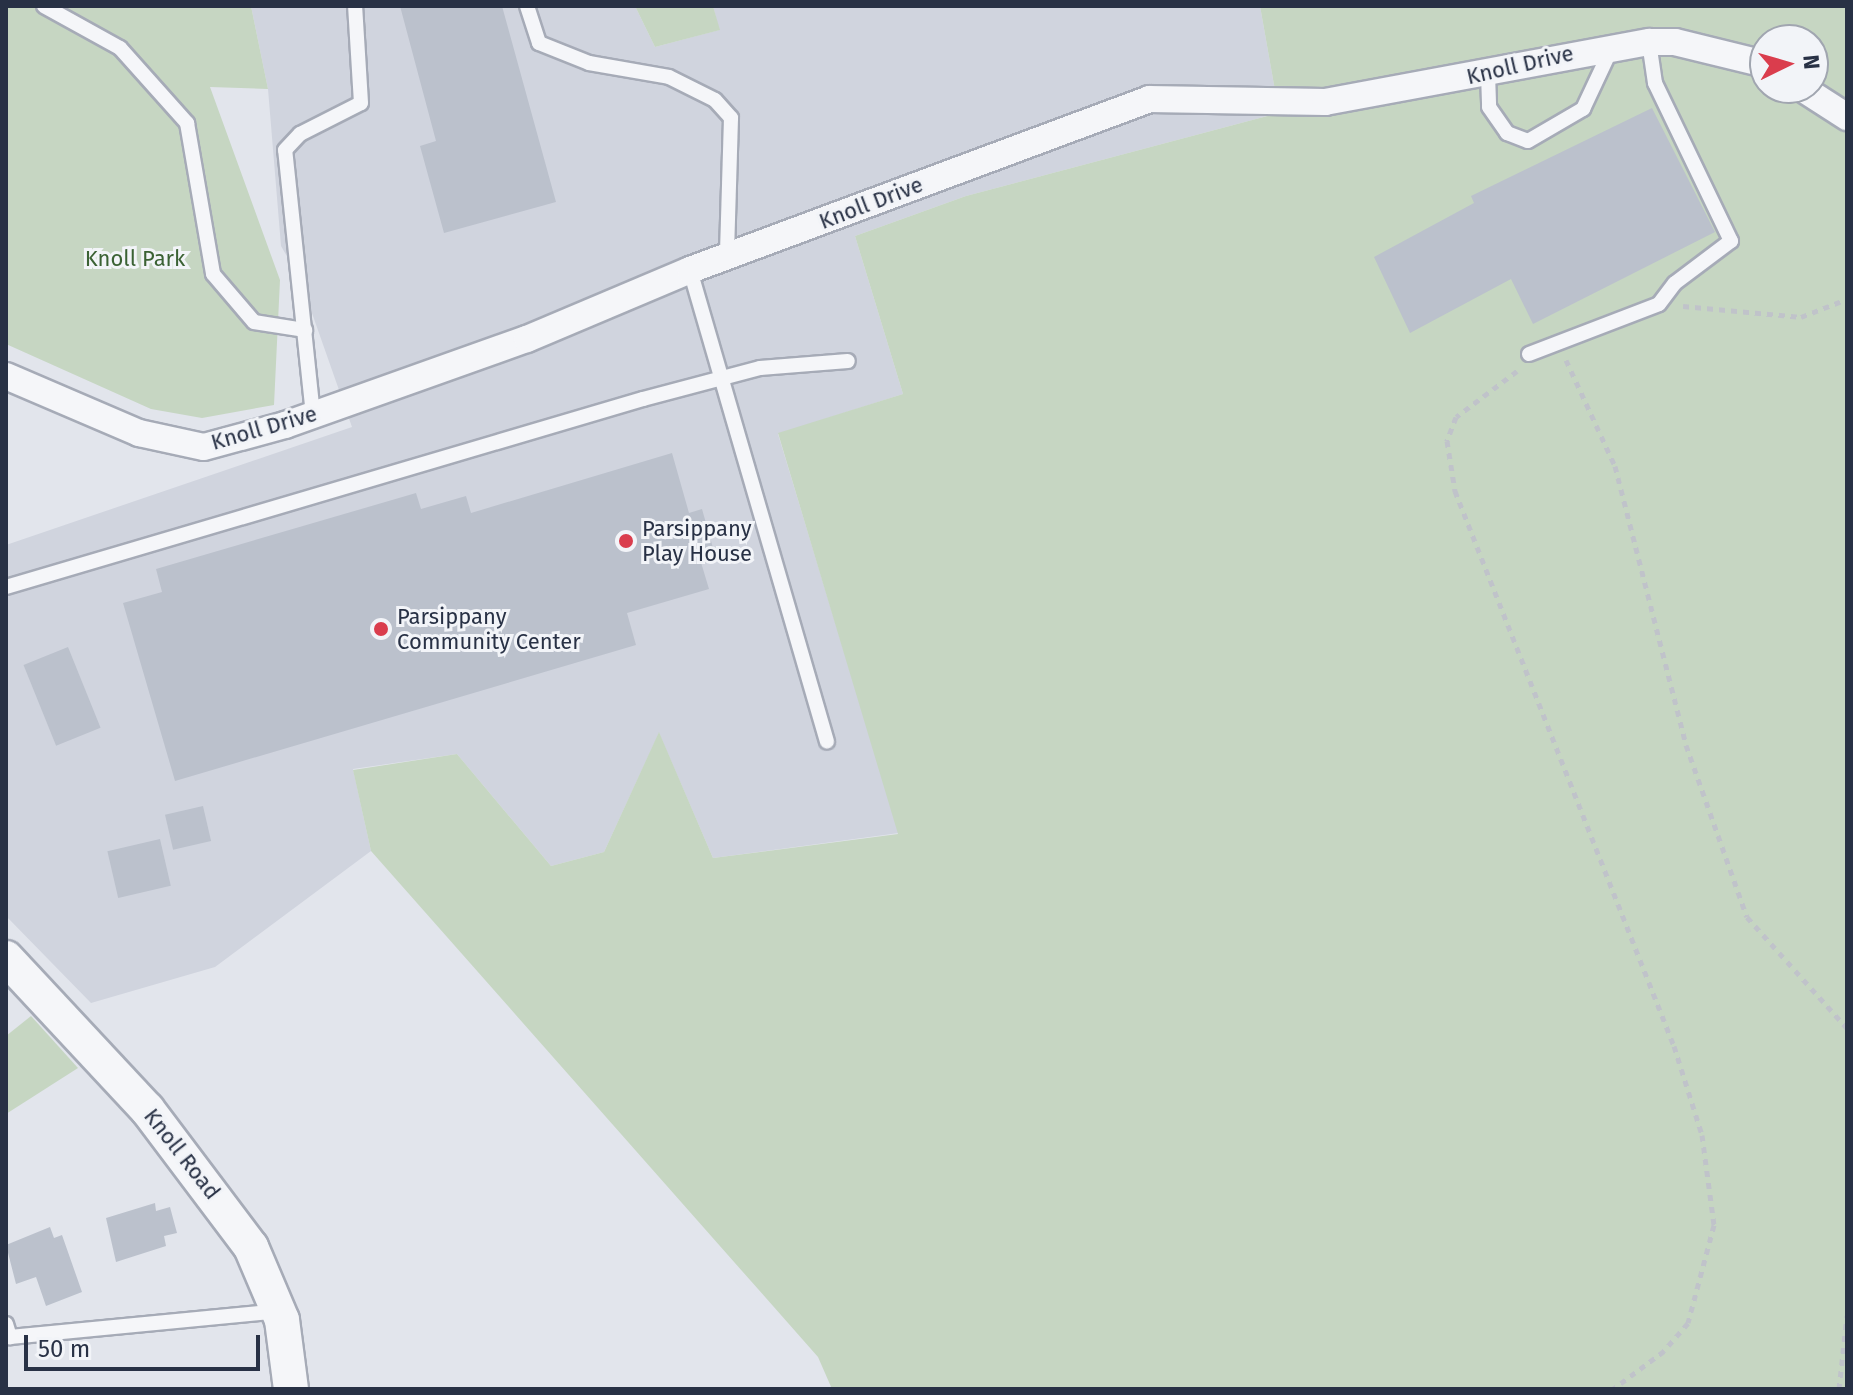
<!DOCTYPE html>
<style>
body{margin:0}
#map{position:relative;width:1853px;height:1395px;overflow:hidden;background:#e2e5ec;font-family:"Fira Sans",sans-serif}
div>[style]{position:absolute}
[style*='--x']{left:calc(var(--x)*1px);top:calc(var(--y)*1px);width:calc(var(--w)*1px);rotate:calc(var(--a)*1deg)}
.built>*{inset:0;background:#d0d4de}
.green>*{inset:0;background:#c6d6c2}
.building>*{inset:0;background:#bbc1cc;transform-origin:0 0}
.path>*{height:5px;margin-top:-2.5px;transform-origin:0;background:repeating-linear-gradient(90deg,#c0c3ca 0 6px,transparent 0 12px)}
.roads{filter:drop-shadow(2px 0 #a6abb7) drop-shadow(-2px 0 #a6abb7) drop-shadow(0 2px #a6abb7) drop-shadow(0 -2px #a6abb7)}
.service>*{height:14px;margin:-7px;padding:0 7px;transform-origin:7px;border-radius:7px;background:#f5f6f9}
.minor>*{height:26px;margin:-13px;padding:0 13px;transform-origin:13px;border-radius:13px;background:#f5f6f9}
.tertiary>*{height:34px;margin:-17px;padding:0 17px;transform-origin:17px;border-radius:17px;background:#f5f6f9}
.dots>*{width:22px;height:22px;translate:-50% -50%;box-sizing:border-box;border:4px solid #f2f4f8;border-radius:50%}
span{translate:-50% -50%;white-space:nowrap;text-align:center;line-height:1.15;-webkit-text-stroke:6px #f2f4f8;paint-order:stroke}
.street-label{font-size:22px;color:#283145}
.park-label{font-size:22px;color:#3b6234}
.poi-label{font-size:22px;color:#283145}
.left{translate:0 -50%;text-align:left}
.frame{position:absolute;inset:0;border:8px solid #283145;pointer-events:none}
.north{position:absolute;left:1749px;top:24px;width:80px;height:80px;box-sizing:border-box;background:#f2f4f8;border:2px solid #a1a6b0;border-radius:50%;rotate:85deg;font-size:22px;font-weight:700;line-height:32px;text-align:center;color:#283145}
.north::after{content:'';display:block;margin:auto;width:28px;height:36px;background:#da3d4d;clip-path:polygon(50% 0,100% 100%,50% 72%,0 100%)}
.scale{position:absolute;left:24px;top:1335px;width:236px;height:36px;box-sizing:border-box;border:4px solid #283145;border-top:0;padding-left:10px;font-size:24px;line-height:28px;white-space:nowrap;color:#283145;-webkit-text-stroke:6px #f2f4f8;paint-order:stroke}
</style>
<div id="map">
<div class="built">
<i style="clip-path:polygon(251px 6px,635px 6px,655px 47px,719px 30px,713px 6px,1260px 6px,1279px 113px,966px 196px,855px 236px,903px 394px,778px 434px,899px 833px,713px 858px,659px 733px,604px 852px,551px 866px,457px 754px,353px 769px,371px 851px,215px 967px,91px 1003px,6px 916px,6px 545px,352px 427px,300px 279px,281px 246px,268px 89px)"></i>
</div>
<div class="green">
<i style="clip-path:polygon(6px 6px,251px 6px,268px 89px,210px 87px,280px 280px,274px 405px,202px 418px,151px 409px,6px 344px)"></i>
<i style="clip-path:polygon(635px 6px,713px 6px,720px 30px,655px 47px)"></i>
<i style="clip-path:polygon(evenodd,1260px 6px,1847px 6px,1847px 1389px,832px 1389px,818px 1357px,371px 851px,353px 770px,457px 754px,551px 866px,604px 852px,659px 732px,713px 858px,898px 834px,778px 433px,903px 394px,855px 236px,966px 196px,1279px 113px,1260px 6px,1765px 40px,1813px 40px,1813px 88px,1765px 88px,1765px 40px)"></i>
<i style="clip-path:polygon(31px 1016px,78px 1068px,6px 1114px,6px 1036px)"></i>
</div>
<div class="building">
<i style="clip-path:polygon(400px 6px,502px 6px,556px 202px,444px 233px,420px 146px,436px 141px)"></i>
<i style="clip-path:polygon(1652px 108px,1715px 232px,1533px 324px,1511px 279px,1410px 333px,1374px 257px,1474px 203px,1471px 196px)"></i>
<i style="clip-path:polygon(672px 453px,689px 513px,702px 509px,715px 555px,700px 559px,709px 589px,627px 613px,636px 645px,175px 781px,123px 603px,162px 592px,156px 569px,416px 493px,421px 509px,466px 496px,471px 513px)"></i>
<i style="left:68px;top:647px;width:87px;height:48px;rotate:68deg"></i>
<i style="left:203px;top:806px;width:36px;height:39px;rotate:77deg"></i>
<i style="left:160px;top:839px;width:48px;height:54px;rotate:77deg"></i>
<i style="clip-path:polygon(155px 1203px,156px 1211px,170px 1207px,177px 1233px,164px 1236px,166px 1246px,116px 1262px,106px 1218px)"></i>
<i style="clip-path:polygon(50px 1227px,54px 1238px,62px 1235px,82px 1292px,46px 1306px,36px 1277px,16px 1284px,6px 1245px)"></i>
</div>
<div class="path">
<i style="--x:1683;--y:306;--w:119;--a:5.3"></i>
<i style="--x:1801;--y:317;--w:49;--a:-21.4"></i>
<i style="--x:1566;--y:360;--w:117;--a:65.2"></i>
<i style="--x:1615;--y:466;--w:288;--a:75.7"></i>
<i style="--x:1686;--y:745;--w:182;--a:70.5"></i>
<i style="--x:1747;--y:917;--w:149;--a:48"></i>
<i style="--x:1517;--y:371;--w:76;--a:143"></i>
<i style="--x:1456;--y:417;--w:26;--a:111"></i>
<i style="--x:1447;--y:441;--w:51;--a:80.9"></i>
<i style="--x:1455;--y:491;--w:597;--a:68.47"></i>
<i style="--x:1674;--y:1046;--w:93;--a:72.5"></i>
<i style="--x:1702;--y:1135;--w:91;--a:82.4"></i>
<i style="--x:1714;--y:1225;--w:101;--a:104.9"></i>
<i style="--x:1688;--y:1323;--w:37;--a:131"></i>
<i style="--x:1664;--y:1351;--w:64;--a:143.3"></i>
<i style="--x:1839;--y:1389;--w:74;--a:-83.8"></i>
</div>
<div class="roads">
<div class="service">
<i style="--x:44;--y:6;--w:87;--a:28.9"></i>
<i style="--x:120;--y:48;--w:101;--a:48.2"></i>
<i style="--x:187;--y:123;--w:153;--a:80.2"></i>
<i style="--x:213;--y:274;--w:63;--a:49.5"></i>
<i style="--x:254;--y:322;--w:52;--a:8.9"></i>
<i style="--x:527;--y:6;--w:39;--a:72"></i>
<i style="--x:539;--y:43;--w:54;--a:21.8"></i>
<i style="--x:589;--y:63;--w:81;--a:9.9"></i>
<i style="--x:669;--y:77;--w:51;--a:26.6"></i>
<i style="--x:715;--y:100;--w:24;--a:48"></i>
<i style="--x:731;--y:118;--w:138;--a:91.7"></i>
<i style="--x:1488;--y:74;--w:33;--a:88"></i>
<i style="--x:1489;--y:107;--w:32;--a:55"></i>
<i style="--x:1507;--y:133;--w:22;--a:21"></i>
<i style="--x:1528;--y:141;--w:64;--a:-30.2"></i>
<i style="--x:1583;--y:109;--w:68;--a:-64.9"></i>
<i style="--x:690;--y:270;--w:491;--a:73.8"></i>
<i style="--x:1529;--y:354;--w:139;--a:-21"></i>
<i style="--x:1659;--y:304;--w:26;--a:-53"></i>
<i style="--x:1675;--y:283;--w:70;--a:-36.9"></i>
<i style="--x:1731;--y:241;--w:175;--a:-115.7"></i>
<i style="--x:1655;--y:83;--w:41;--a:-98.3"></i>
<i style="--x:313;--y:415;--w:266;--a:-96"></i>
<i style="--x:285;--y:150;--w:22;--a:-47"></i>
<i style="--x:300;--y:134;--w:68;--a:-26.9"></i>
<i style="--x:361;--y:103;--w:97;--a:-93.5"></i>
<i style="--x:6;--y:587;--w:664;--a:-16.44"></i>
<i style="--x:643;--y:399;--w:121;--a:-14.8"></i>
<i style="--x:760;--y:368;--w:88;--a:-4.5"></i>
<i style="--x:6;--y:1324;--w:14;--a:73"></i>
<i style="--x:10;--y:1337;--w:269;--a:-5.5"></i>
</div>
<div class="minor">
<i style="--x:1802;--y:88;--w:54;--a:32.8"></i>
<i style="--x:6;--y:376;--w:145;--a:23.2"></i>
<i style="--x:139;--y:433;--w:66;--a:12.2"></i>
<i style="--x:204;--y:447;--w:84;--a:-15.2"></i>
<i style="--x:285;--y:425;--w:257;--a:-19.6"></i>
<i style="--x:527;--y:339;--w:177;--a:-22.9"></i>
<i style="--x:690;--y:270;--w:490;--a:-20.4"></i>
<i style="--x:1149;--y:99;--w:176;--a:1"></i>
<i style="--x:1325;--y:102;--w:330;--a:-10.5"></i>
<i style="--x:1649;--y:42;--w:26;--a:0"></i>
<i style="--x:1675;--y:42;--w:93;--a:13.7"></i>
</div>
<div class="tertiary">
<i style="--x:6;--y:958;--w:207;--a:47"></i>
<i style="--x:147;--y:1109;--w:173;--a:53"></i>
<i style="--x:251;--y:1247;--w:79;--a:67"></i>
<i style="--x:282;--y:1320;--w:70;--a:82.6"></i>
</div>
</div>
<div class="dots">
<i style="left:626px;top:541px;background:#da3d4d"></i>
<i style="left:381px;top:629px;background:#da3d4d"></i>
</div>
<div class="street-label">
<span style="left:1520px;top:65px;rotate:-13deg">Knoll Drive</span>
<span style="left:871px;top:203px;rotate:-21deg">Knoll Drive</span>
<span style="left:264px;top:428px;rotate:-16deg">Knoll Drive</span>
<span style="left:182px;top:1154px;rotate:52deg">Knoll Road</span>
</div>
<div class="park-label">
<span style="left:135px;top:259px">Knoll Park</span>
</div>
<div class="poi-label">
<span class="left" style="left:642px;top:541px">Parsippany<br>Play House</span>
<span class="left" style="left:397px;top:629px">Parsippany<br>Community Center</span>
</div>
<div class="frame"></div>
<div class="north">N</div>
<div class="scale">50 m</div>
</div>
